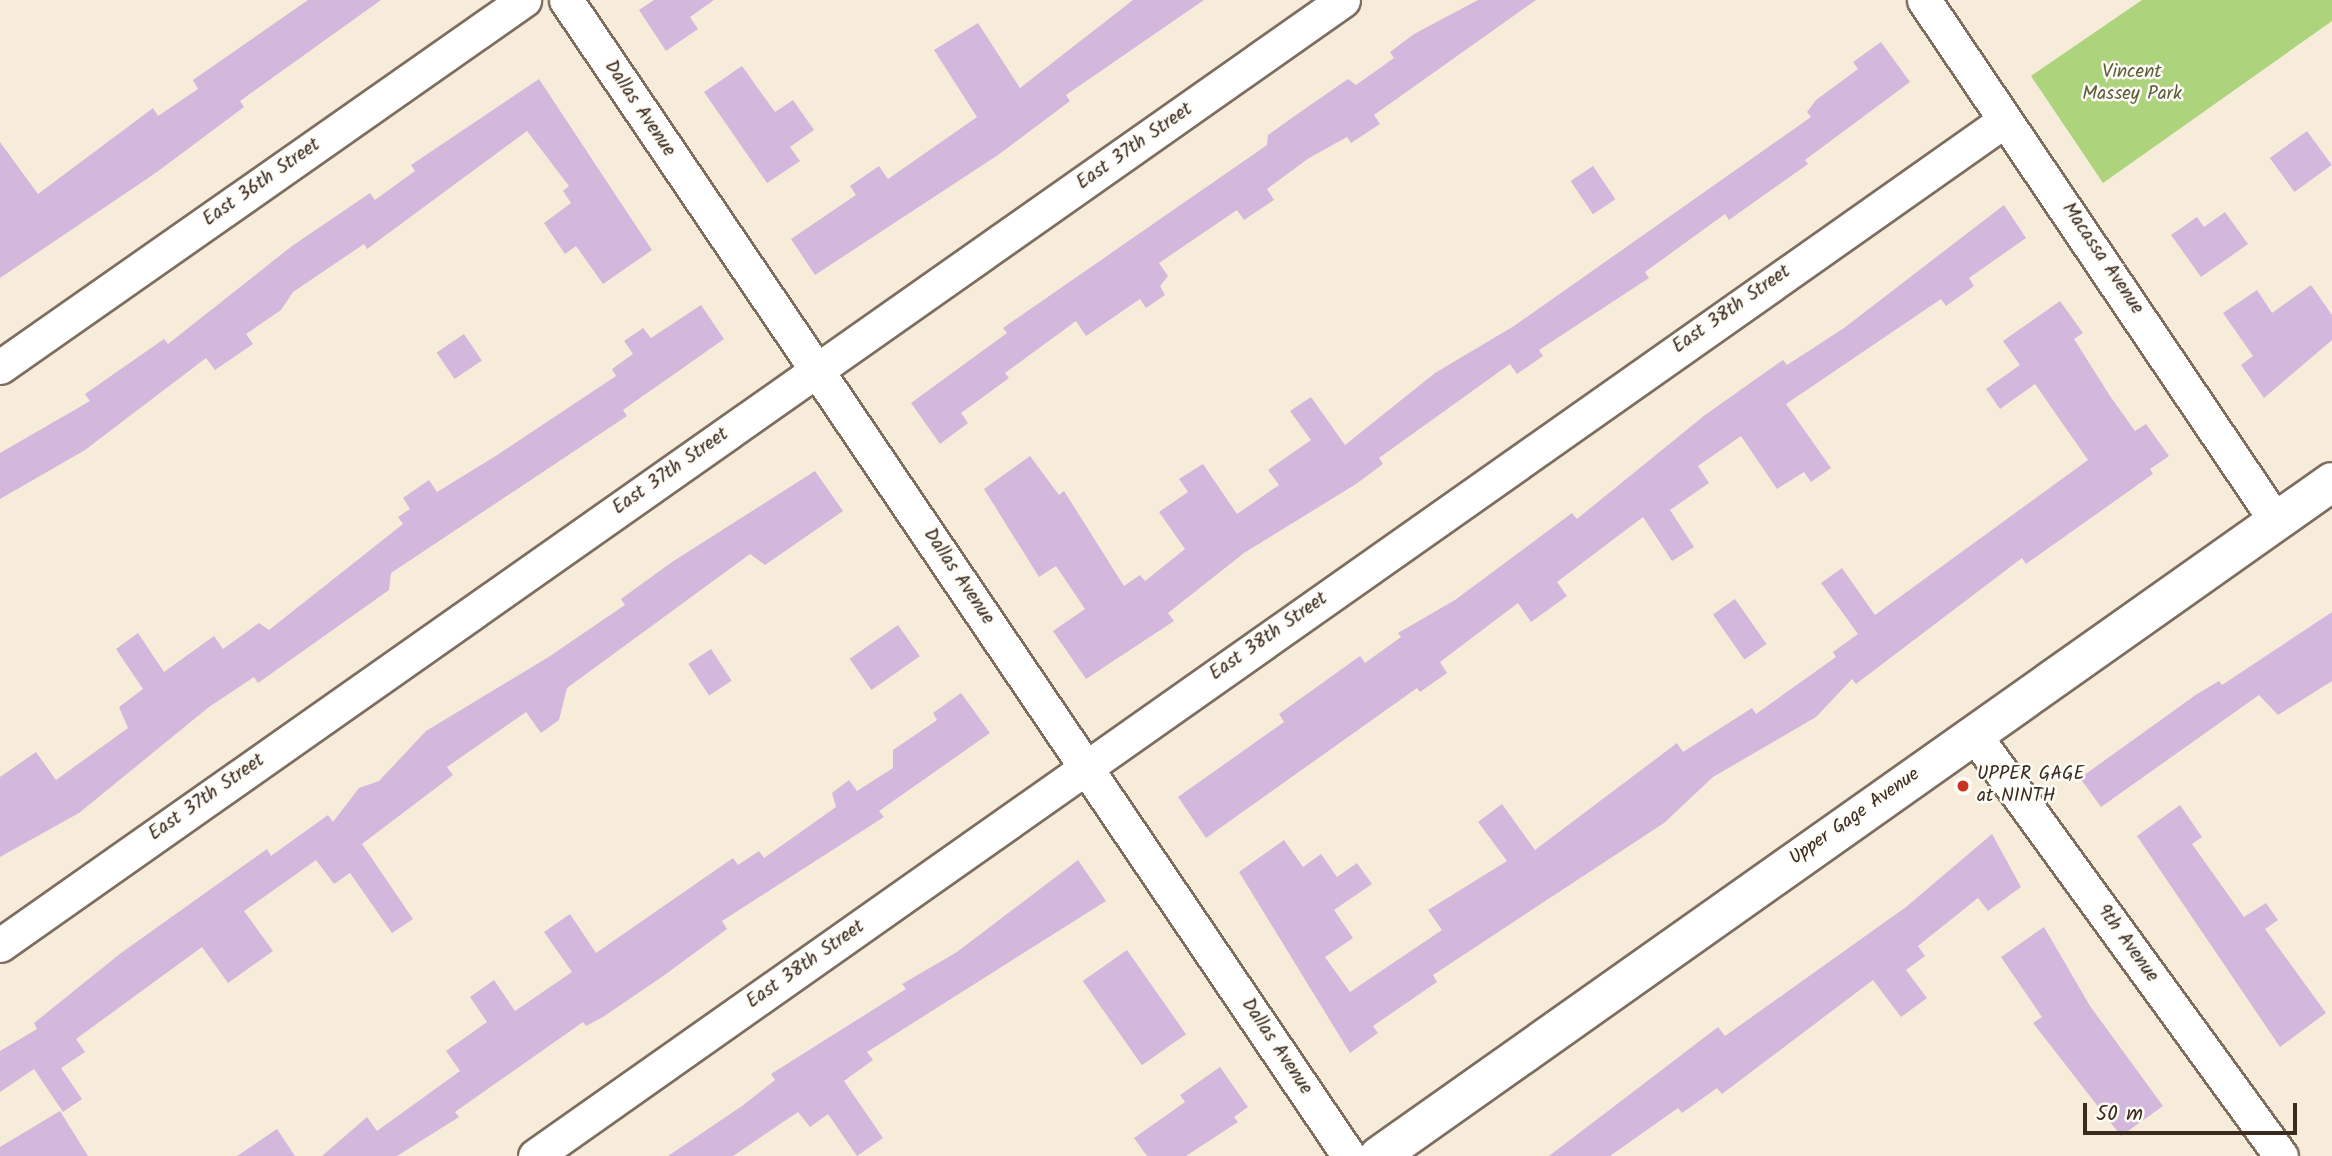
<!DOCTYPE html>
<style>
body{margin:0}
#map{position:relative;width:2332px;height:1156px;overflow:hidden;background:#f7ecda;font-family:Kalam,sans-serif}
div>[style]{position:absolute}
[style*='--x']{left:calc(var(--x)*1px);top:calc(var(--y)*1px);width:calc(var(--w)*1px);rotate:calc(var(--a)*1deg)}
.green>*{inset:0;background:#add37d}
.building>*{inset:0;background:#d4b7dd;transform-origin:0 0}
.roads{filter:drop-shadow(2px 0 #7d6e60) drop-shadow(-2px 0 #7d6e60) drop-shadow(0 2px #7d6e60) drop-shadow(0 -2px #7d6e60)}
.minor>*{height:33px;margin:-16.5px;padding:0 16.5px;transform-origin:16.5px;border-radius:16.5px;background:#fff}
.secondary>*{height:38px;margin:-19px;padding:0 19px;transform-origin:19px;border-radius:19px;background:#fff}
.dots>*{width:19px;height:19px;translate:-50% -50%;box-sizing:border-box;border:4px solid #fdfcf7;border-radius:50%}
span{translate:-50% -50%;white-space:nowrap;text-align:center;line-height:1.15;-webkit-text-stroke:5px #fdfcf7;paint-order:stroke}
.park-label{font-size:19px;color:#5d5d3a}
.street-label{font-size:19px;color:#3b2a1e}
.poi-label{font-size:19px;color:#3b2a1e}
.left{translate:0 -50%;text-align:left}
.scale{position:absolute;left:2083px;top:1103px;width:214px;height:32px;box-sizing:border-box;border:4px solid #3b2a1e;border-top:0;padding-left:9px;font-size:21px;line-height:24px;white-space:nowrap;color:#3b2a1e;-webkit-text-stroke:5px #fdfcf7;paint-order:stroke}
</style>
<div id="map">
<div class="green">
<i style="clip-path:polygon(2142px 0,2332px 0,2332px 21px,2103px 183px,2031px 76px)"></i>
</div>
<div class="building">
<i style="clip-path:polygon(308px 0,381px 0,240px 101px,244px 107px,157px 172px,0 278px,0 142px,38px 194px,153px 108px,158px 116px,198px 89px,193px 80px)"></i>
<i style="clip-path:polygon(654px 0,714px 0,690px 17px,698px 29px,666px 51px,639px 10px)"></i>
<i style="clip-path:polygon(1133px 0,1204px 0,1066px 95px,1070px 101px,998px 155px,815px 275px,791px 239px,856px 195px,850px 186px,879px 166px,888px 179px,977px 117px,934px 50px,978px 23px,1020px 88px)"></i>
<i style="clip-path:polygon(1478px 0,1536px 0,1374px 115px,1380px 124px,1351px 143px,1347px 137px,1309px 158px,1267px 189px,1274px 200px,1244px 220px,1237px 210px,1159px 263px,1168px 276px,1160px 286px,1165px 295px,1146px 308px,1140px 299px,1086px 336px,1076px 321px,1005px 373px,1009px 378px,961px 413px,968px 423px,940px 444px,911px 403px,1007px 333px,1003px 328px,1267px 145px,1268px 135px,1306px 108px,1348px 79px,1356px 85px,1394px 58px,1390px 52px,1414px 34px)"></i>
<i style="clip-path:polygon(1881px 42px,1910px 82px,1805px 160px,1808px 164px,1729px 220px,1725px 214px,1645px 272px,1649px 278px,1539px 350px,1543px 356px,1517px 374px,1510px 364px,1379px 458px,1383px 464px,1356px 484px,1244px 553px,1168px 613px,1174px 621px,1086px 679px,1053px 631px,1085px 609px,1056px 566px,1039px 577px,984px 489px,1030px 456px,1059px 495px,1064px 491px,1124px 586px,1140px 575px,1145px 581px,1185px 549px,1159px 512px,1188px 492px,1179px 479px,1203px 464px,1237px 514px,1279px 485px,1268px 470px,1311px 440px,1290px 411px,1311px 397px,1345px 445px,1435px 373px,1514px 326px,1811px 117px,1807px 112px,1816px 100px,1858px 69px,1853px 62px)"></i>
<i style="clip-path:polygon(742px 66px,775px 112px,793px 100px,814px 130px,790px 147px,800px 161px,767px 183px,704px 92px)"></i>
<i style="clip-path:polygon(539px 79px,652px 250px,603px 284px,576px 246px,565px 254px,544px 223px,571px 203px,563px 191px,569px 186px,527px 131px,367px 249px,364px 244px,293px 292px,281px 310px,246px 334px,253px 344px,215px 370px,206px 358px,85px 450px,0 499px,0 453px,90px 401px,85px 394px,164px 339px,168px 344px,292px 246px,370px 193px,375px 200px,415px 171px,411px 165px)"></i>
<i style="left:2307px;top:131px;width:42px;height:46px;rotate:54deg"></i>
<i style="left:1593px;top:166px;width:40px;height:27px;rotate:56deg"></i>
<i style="clip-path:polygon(2004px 205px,2026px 238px,1969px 278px,1974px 286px,1946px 306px,1941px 299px,1786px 404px,1831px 468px,1811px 482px,1804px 472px,1777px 489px,1741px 436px,1698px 466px,1709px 483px,1670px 510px,1694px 547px,1672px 561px,1643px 517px,1557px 582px,1567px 596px,1531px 622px,1518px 603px,1440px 662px,1447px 673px,1420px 692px,1417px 688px,1206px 838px,1178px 797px,1284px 722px,1279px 714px,1360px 656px,1365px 663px,1401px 637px,1398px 633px,1455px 600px,1572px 513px,1577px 519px,1705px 415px,1783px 360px,1787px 365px,1844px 328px)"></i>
<i style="clip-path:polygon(2225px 212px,2248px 244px,2201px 277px,2171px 235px,2197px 217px,2204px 227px)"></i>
<i style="clip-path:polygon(2311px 285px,2332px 315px,2332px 340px,2264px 398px,2241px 365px,2253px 356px,2223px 313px,2257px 290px,2272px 313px)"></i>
<i style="clip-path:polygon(2060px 301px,2083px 333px,2074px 339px,2110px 396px,2135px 431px,2146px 424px,2169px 456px,2150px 469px,2153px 474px,2026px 564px,2022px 558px,1856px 684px,1852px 679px,1816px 717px,1713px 777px,1664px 823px,1433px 975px,1437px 982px,1373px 1026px,1378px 1033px,1350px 1053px,1239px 872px,1284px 840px,1303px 867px,1321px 854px,1337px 877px,1357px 863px,1372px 884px,1334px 910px,1353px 938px,1325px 957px,1350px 992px,1442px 930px,1428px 910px,1507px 861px,1478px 822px,1502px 804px,1535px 850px,1677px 743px,1683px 752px,1752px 708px,1756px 714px,1836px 657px,1833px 652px,1858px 634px,1821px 583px,1842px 568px,1875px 615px,2088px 460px,2035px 384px,2000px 409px,1986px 389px,2020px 365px,2003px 341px)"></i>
<i style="clip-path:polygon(701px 305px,724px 339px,623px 410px,627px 416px,391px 573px,389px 590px,258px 683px,254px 677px,209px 707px,79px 813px,0 857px,0 777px,36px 752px,56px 780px,128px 728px,119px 707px,143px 689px,116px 649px,138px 633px,164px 672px,214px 636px,223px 649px,259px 623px,269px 630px,403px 524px,398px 517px,410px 509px,403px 498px,429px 480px,437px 492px,494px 457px,616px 376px,612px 369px,633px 354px,624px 341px,643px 328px,651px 338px)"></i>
<i style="left:464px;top:334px;width:32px;height:33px;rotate:56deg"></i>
<i style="clip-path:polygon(815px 471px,843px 511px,765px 565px,750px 554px,567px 688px,559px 720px,541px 733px,526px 712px,447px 767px,453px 775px,362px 844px,413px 919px,392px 933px,350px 873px,334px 884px,316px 860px,244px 911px,273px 951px,228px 983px,202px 947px,76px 1039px,85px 1052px,61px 1068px,82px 1099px,63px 1112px,34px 1069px,0 1092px,0 1051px,37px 1029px,34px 1023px,121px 953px,267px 849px,271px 856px,328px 815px,333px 822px,359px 788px,379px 781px,426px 731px,547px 658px,625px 605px,621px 599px,672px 562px)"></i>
<i style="left:1735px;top:599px;width:55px;height:27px;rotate:55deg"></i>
<i style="clip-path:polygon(2332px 612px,2332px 681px,2278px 715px,2259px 695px,2101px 807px,2080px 778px,2197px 694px,2219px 681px,2222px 685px)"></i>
<i style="left:898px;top:625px;width:38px;height:59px;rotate:55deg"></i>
<i style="left:711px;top:649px;width:38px;height:27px;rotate:57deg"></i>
<i style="clip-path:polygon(961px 693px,990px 733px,879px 811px,884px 817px,722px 921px,727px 929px,666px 974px,603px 1017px,586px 1026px,583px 1022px,455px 1112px,459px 1117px,397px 1156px,322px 1156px,367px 1117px,377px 1131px,460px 1071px,446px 1051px,487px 1022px,470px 997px,494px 980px,515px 1011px,572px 972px,544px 932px,570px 914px,596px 953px,733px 858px,738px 865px,759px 851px,764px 858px,836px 807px,832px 793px,849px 780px,857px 791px,893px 768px,893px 750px,937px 720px,933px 713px)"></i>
<i style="clip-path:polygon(2180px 805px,2202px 837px,2192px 844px,2244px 917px,2266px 903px,2278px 920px,2265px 929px,2326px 1013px,2280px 1047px,2137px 836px)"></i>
<i style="clip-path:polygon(1992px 834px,2021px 887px,1988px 911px,1978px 898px,1918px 946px,1925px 956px,1906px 970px,1927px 998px,1901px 1017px,1873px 980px,1722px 1094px,1717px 1088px,1682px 1113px,1678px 1108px,1610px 1156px,1549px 1156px,1718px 1027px,1725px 1036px,1906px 907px)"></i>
<i style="clip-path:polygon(1078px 860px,1106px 901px,867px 1052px,873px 1060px,844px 1081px,883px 1138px,857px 1156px,828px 1114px,810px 1127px,798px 1112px,733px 1156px,668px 1156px,742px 1106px,775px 1080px,771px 1074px,906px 989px,902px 984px,957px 952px)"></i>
<i style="clip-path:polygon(2044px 927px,2090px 1006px,2163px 1106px,2121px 1136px,2033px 1023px,2042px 1017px,2001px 957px)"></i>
<i style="left:1127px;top:950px;width:103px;height:54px;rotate:55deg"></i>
<i style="clip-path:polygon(1220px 1067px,1248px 1107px,1234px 1117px,1238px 1122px,1186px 1156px,1147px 1156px,1134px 1138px,1185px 1102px,1180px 1095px)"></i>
<i style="clip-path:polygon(60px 1111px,88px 1156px,0 1156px,0 1147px)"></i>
<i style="clip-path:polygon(277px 1129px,295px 1156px,237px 1156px)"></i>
</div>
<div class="roads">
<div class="minor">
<i style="--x:566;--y:0;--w:1396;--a:55.89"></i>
<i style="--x:1924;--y:0;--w:629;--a:55.96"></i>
<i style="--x:0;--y:367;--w:640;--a:-35.01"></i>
<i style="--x:1973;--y:733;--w:523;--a:53.94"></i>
<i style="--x:0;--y:945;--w:1642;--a:-35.13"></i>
<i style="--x:535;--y:1156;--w:1798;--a:-35.17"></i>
</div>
<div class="secondary">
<i style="--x:1379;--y:1156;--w:1167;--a:-35.27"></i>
</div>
</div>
<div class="dots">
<i style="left:1963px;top:786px;background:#c8321e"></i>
</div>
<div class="park-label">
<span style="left:2132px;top:84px">Vincent<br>Massey Park</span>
</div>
<div class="street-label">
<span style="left:639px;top:109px;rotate:56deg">Dallas Avenue</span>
<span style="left:1135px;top:147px;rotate:-35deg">East 37th Street</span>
<span style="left:262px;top:183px;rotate:-35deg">East 36th Street</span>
<span style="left:2102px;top:259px;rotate:56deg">Macassa Avenue</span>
<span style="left:1732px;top:310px;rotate:-35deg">East 38th Street</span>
<span style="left:671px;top:472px;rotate:-35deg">East 37th Street</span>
<span style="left:958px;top:577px;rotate:56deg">Dallas Avenue</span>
<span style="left:1269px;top:637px;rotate:-35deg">East 38th Street</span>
<span style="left:207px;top:798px;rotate:-35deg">East 37th Street</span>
<span style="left:1855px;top:817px;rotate:-35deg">Upper Gage Avenue</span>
<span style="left:2127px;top:944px;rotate:54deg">9th Avenue</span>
<span style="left:806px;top:965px;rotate:-35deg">East 38th Street</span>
<span style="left:1276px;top:1047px;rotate:56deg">Dallas Avenue</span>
</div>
<div class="poi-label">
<span class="left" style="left:1977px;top:786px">UPPER GAGE<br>at NINTH</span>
</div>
<div class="scale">50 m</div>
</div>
